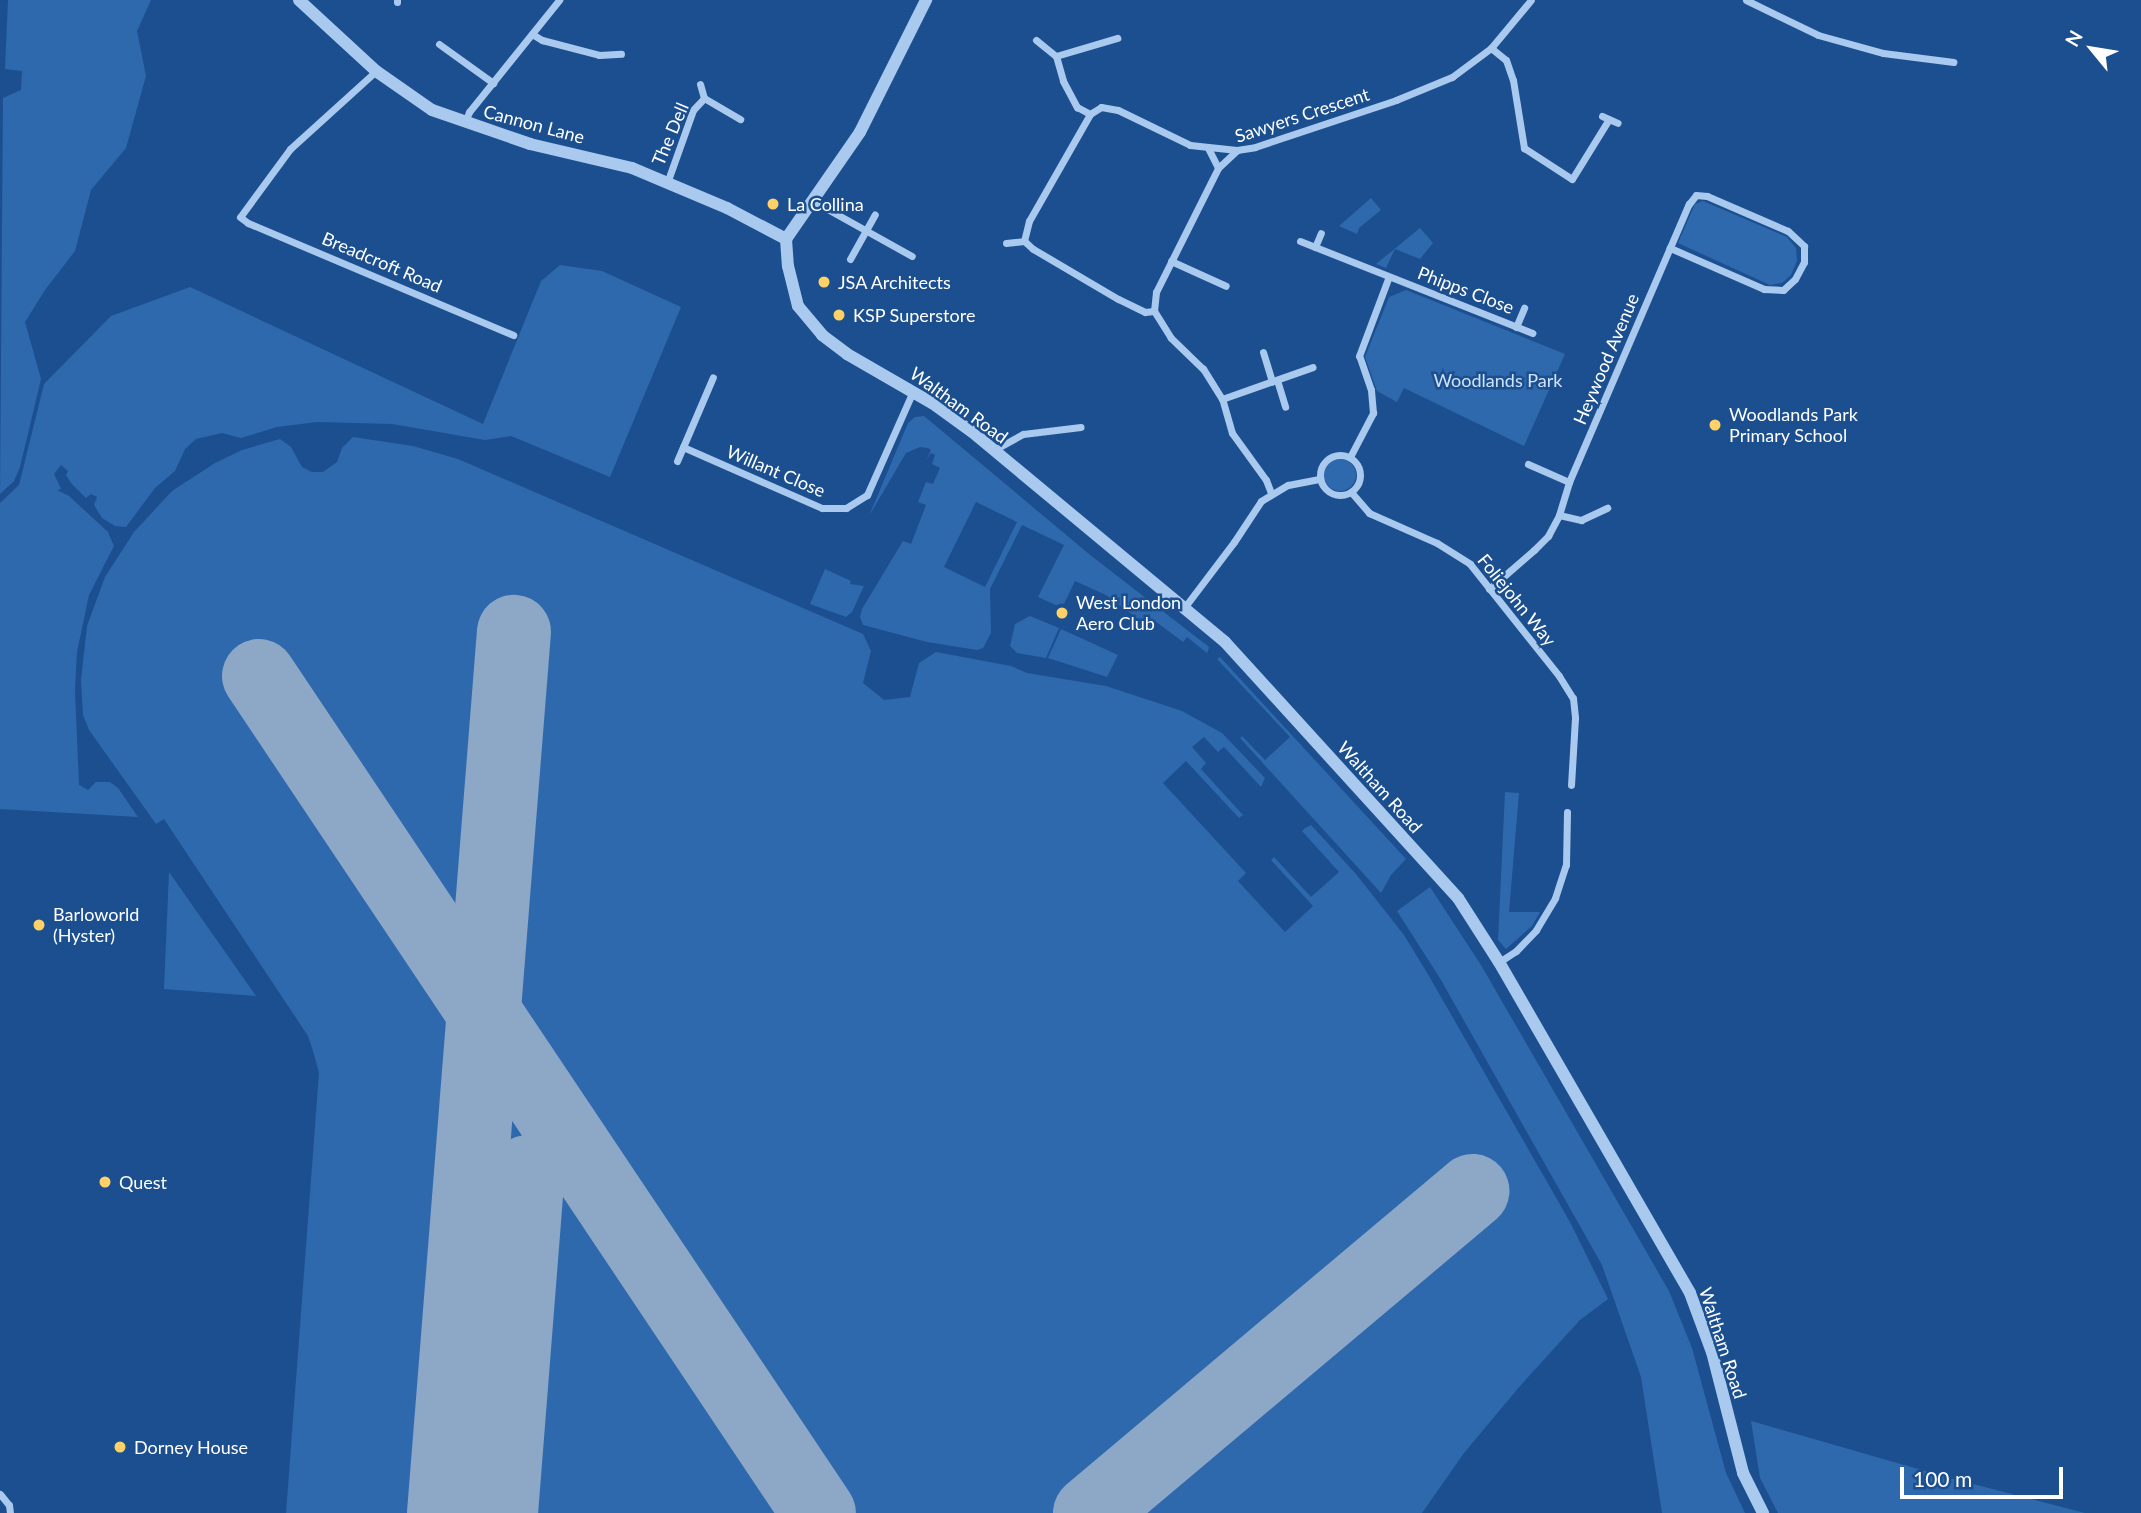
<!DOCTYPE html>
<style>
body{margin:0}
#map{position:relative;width:2141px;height:1513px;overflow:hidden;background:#1b4f8f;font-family:Lato,sans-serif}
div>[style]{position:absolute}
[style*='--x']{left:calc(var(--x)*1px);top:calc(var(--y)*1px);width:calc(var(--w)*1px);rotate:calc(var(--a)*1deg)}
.green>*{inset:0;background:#2e69ad}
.round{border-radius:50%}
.runway>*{height:74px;margin:-37px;padding:0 37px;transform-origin:37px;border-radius:37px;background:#8da7c7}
.minor>*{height:7px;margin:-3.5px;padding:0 3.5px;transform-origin:3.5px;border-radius:3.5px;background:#a9c9ee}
.minor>.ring{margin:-3.5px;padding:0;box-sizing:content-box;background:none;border:7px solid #a9c9ee;border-radius:50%}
.tertiary>*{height:12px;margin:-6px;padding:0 6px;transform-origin:6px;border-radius:6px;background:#a9c9ee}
.dots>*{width:19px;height:19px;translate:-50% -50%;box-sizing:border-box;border:4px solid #1b4f8f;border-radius:50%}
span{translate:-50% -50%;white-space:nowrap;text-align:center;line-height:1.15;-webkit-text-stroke:5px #1b4f8f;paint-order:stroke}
.street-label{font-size:18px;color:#fff}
.poi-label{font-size:18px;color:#fff}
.left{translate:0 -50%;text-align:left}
.park-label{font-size:18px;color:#cfe3fa}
.north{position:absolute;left:2057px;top:14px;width:70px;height:70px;-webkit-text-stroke:5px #1b4f8f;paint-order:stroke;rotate:300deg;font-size:19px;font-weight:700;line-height:28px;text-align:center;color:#fff}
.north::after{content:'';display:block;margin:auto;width:24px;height:32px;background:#fff;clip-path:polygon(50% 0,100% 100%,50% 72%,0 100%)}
.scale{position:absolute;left:1900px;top:1467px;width:163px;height:32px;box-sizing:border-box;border:4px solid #fff;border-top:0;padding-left:9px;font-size:21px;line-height:24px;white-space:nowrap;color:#fff;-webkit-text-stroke:5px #1b4f8f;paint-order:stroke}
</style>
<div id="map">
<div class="green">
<i style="clip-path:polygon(8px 0,151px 0,137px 31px,146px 76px,126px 148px,91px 190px,75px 251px,45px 290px,25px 322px,41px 379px,20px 467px,14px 481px,0 494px,3px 98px,21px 90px,22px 71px,5px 69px)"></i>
<i style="clip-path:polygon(1371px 198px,1381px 210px,1359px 228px,1357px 234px,1339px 226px)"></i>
<i style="clip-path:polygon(1703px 201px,1787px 237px,1796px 248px,1797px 261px,1791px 275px,1782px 283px,1770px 285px,1678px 243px,1695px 204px)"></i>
<i style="clip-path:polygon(1420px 228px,1433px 243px,1420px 259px,1395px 249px,1386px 268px,1376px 264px)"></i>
<i style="clip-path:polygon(560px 265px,602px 271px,681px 307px,610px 477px,511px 436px,485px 440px,392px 424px,317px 422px,277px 427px,241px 438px,222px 433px,196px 439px,185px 449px,175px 471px,155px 488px,126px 527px,115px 526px,102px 518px,94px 505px,97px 497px,91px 494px,86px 498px,71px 483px,66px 475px,68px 471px,61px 465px,54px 474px,61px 489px,57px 490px,69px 496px,108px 532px,114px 546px,89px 595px,77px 652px,75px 690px,79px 785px,88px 790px,96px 782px,110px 782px,118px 788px,138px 817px,0 809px,0 503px,19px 485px,44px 384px,111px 316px,190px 287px,483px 424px,541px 281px)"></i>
<i style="clip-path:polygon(1406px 290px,1565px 354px,1524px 446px,1404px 388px,1397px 402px,1377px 391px,1365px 357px,1389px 297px)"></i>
<i style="clip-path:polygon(evenodd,924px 416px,1089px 554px,1209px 647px,1208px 651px,1207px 653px,1187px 637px,1183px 642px,1155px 621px,1149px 627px,1106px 595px,1075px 581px,1062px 608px,1038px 597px,1064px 545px,1022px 525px,990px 589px,991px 633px,983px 648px,977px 650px,927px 642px,863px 625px,860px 617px,862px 609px,903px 541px,911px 544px,926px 505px,918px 502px,926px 482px,933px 484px,940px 468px,932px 464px,935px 455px,931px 453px,926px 461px,931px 450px,928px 448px,920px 447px,906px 453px,869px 516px,908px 423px,915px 417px,924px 416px,976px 502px,1017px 522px,985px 587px,944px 567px,976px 502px)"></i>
<i style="clip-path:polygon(353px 437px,413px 446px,458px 459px,863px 634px,871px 651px,863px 683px,884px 700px,910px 697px,919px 663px,936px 652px,1011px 666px,1027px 673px,1106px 686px,1182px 711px,1222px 733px,1265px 778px,1261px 787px,1224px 747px,1218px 752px,1204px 737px,1192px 747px,1206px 763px,1201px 769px,1243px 815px,1239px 818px,1186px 761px,1163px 783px,1246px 873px,1238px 881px,1285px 932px,1313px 906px,1271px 860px,1274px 857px,1311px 897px,1339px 872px,1302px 831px,1305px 828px,1311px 825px,1356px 874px,1404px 935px,1429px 976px,1570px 1222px,1608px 1299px,1580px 1320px,1520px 1386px,1464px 1453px,1422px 1513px,286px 1513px,319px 1073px,314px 1054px,308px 1036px,164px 819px,156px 824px,89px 730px,83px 715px,81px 680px,87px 626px,105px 577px,134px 532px,172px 491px,215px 463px,242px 450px,280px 439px,291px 447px,302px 467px,312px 472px,323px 472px,337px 462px,342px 448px)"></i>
<i class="round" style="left:1324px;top:459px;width:32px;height:32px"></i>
<i style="clip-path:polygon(825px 569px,851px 581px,850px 584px,864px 586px,852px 612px,846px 617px,810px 604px)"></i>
<i style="clip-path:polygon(1030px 616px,1059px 628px,1046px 658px,1017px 653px,1010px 646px,1015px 624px)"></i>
<i style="clip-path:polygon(1061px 629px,1118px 655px,1107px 677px,1048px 658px)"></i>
<i style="clip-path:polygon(1220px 657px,1406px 859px,1391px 875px,1381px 893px,1240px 738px,1242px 736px,1265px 760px,1290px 737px,1217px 659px)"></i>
<i style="clip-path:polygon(1505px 792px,1519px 793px,1509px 912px,1540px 912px,1532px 926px,1506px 949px,1498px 940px)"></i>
<i style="clip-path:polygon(169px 872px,256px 996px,164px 989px)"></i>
<i style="clip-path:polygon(1430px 887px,1481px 965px,1669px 1291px,1692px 1348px,1726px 1473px,1745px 1513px,1662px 1513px,1641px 1377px,1602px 1265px,1441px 980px,1397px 911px)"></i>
<i style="clip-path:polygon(1751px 1421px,1946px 1477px,2085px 1513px,1778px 1513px,1760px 1478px)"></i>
</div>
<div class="runway">
<i style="--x:259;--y:676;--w:1007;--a:56.22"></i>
<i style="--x:444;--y:1513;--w:884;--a:-85.46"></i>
<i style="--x:501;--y:1513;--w:342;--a:-85.5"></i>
<i style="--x:1090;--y:1513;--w:500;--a:-40.1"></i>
</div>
<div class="minor">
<i style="--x:1746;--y:0;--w:80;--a:25.9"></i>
<i style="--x:1818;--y:35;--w:67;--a:15.5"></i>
<i style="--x:1883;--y:53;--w:71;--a:7.3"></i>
<i style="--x:397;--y:2;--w:2;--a:-90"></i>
<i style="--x:532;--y:34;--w:12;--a:31"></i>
<i style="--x:542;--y:40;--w:59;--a:14.7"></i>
<i style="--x:599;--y:55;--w:22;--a:-3"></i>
<i style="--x:1036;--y:40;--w:26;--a:39"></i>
<i style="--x:1056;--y:56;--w:26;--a:74"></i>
<i style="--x:1063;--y:81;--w:30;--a:62"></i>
<i style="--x:1077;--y:107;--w:15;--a:28"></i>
<i style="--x:439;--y:44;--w:67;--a:35.8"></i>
<i style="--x:1491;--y:48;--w:19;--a:39"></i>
<i style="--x:1506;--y:60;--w:21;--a:71"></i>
<i style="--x:1513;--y:80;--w:69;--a:80.8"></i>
<i style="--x:1524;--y:148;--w:57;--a:32.9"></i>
<i style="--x:1572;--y:179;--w:70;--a:-58.3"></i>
<i style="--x:1056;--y:56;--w:64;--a:-16.4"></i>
<i style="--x:376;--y:71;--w:116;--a:137.8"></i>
<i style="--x:290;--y:149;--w:84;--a:126.3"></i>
<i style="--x:240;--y:217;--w:10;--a:37"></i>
<i style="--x:248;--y:223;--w:288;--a:22.9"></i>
<i style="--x:700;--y:84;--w:15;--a:74"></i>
<i style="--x:1602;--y:116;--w:17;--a:24"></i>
<i style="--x:465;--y:122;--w:11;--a:-68"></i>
<i style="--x:469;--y:112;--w:144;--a:-51.2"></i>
<i style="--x:1208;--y:148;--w:22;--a:63"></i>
<i style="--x:667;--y:183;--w:77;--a:-70.4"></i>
<i style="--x:693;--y:110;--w:16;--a:-47"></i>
<i style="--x:704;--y:98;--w:42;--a:30.3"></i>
<i style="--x:813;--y:201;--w:113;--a:29.1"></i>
<i style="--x:1300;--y:241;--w:250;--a:21.6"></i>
<i style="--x:1006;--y:243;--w:18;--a:-6"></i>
<i style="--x:1315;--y:247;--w:15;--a:-67"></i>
<i style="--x:850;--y:259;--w:51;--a:-60.9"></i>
<i style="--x:1171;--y:261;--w:60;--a:24.4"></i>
<i style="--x:1154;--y:311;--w:9;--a:174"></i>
<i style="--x:1145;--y:312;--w:30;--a:-154"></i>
<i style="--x:1118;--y:299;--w:99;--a:-149.5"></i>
<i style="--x:1033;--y:249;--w:12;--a:-138"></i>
<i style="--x:1024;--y:241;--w:21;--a:-76"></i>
<i style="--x:1029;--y:221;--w:123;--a:-60.3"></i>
<i style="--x:1090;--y:114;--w:13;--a:-32"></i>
<i style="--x:1101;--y:107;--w:17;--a:10"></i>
<i style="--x:1118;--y:110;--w:80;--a:25.9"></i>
<i style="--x:1190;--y:145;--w:47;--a:6.1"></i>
<i style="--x:1516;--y:327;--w:21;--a:-67"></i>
<i style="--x:1263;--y:352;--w:31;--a:73"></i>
<i style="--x:1277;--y:380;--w:28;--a:73"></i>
<i style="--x:1222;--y:399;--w:96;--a:-19.4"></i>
<i style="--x:683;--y:447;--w:152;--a:23.7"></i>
<i style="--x:822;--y:508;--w:24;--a:0"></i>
<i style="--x:846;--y:508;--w:25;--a:-32"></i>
<i style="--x:867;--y:495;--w:114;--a:-66.1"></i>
<i style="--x:994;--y:450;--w:33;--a:-29"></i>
<i style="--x:1023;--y:434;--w:58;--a:-6.9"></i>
<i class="ring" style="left:1320px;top:455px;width:33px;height:33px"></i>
<i style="--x:1350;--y:457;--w:50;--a:-62.4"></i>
<i style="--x:1373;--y:413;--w:23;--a:-95"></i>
<i style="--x:1371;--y:390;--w:36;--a:-109"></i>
<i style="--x:1359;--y:356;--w:82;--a:-69.4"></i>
<i style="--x:677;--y:461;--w:91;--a:-66.8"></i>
<i style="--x:1528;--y:464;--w:45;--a:23.7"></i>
<i style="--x:1351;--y:492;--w:28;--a:49"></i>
<i style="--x:1369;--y:513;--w:74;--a:23.8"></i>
<i style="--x:1437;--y:543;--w:39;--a:32"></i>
<i style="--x:1470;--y:564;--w:143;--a:51.5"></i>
<i style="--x:1559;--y:676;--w:26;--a:58"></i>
<i style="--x:1573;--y:698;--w:20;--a:84"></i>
<i style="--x:1575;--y:718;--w:67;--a:93.4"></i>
<i style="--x:1271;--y:493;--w:14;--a:-111"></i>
<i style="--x:1266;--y:480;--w:58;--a:-125.9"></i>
<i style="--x:1232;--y:433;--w:35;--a:-106"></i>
<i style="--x:1222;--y:399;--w:36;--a:-122"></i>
<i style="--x:1203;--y:369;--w:45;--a:-135.9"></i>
<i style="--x:1171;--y:338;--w:32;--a:-122"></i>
<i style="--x:1154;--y:311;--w:19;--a:-84"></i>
<i style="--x:1156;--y:292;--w:139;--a:-63.4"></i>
<i style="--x:1218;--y:168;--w:26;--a:-43"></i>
<i style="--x:1237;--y:150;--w:18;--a:-9"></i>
<i style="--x:1255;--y:147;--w:149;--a:-18.4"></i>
<i style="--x:1396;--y:100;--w:61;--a:-22.3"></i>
<i style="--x:1452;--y:77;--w:49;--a:-36.6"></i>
<i style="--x:1491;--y:48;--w:62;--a:-50.2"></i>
<i style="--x:1559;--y:515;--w:23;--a:13"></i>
<i style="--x:1581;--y:520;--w:29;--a:-25"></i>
<i style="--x:1489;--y:589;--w:60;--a:-40.9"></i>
<i style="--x:1534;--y:550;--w:20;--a:-45"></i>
<i style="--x:1548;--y:536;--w:24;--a:-62"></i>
<i style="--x:1559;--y:515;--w:34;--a:-73"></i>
<i style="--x:1569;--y:482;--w:303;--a:-66.7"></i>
<i style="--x:1689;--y:204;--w:11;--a:-52"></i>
<i style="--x:1696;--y:195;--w:11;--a:5"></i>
<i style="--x:1707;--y:196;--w:88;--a:23.4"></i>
<i style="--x:1788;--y:231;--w:22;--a:43"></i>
<i style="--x:1804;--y:246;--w:16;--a:90"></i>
<i style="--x:1804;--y:262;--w:19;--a:118"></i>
<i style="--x:1795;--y:279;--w:16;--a:137"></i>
<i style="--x:1783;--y:290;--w:19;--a:-177"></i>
<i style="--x:1764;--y:289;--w:103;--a:-156.4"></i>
<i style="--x:1184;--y:608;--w:83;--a:-52.9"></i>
<i style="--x:1234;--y:542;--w:49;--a:-56.6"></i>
<i style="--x:1261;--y:501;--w:31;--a:-31"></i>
<i style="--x:1288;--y:485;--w:33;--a:-11"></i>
<i style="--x:1499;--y:962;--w:20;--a:-33"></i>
<i style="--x:1516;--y:951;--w:29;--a:-46"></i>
<i style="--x:1536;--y:930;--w:37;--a:-59"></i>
<i style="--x:1555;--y:898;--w:35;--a:-72"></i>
<i style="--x:1566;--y:865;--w:53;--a:-88.9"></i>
<i style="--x:0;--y:1494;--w:14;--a:51"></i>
<i style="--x:9;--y:1505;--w:8;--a:83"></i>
</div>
<div class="tertiary">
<i style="--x:299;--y:0;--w:105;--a:42.7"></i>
<i style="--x:376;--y:71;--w:68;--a:34.9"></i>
<i style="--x:432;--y:110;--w:104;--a:19.1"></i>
<i style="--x:530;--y:144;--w:105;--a:13.2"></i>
<i style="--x:632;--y:168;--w:103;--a:22.8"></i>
<i style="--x:727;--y:208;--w:67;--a:27.7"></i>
<i style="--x:786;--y:239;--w:27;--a:86"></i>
<i style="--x:788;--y:266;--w:41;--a:76"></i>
<i style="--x:798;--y:306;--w:38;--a:50"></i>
<i style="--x:822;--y:335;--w:31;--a:37"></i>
<i style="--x:847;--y:354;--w:98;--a:30"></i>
<i style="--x:932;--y:403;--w:48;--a:35.7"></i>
<i style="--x:971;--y:431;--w:330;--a:39.7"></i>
<i style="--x:1225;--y:642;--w:346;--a:47.7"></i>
<i style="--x:1458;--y:898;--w:76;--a:57.4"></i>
<i style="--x:1499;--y:962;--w:382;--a:60"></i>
<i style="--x:1690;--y:1293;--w:63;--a:69.6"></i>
<i style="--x:1712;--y:1352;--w:125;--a:75.6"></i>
<i style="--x:1743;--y:1473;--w:45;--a:63.4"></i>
<i style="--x:786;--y:239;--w:130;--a:-55.3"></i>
<i style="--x:860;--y:132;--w:148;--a:-63.4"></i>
</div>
<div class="dots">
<i style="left:773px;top:204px;background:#ffd166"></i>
<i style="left:824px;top:282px;background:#ffd166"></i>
<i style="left:839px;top:315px;background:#ffd166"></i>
<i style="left:1715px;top:425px;background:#ffd166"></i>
<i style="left:1062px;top:613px;background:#ffd166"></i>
<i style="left:39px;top:925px;background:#ffd166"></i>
<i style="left:105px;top:1182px;background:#ffd166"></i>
<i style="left:120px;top:1447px;background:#ffd166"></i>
</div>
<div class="street-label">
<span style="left:1302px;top:115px;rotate:-18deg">Sawyers Crescent</span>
<span style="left:534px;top:124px;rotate:15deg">Cannon Lane</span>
<span style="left:670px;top:134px;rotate:-67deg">The Dell</span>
<span style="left:382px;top:262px;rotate:23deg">Breadcroft Road</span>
<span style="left:1466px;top:290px;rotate:21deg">Phipps Close</span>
<span style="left:1606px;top:359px;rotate:-67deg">Heywood Avenue</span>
<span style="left:959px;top:405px;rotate:36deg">Waltham Road</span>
<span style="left:776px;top:471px;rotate:23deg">Willant Close</span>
<span style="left:1517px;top:600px;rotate:51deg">Foliejohn Way</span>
<span style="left:1380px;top:787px;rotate:48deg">Waltham Road</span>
<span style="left:1723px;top:1343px;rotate:72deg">Waltham Road</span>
</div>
<div class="poi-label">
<span class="left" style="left:787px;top:204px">La Collina</span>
<span class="left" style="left:838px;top:282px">JSA Architects</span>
<span class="left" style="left:853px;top:315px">KSP Superstore</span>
<span class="left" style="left:1729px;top:425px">Woodlands Park<br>Primary School</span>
<span class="left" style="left:1076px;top:613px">West London<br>Aero Club</span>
<span class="left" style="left:53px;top:925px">Barloworld<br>(Hyster)</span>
<span class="left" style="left:119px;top:1182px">Quest</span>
<span class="left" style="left:134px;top:1447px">Dorney House</span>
</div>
<div class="park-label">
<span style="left:1498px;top:380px">Woodlands Park</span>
</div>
<div class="north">N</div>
<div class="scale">100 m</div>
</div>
